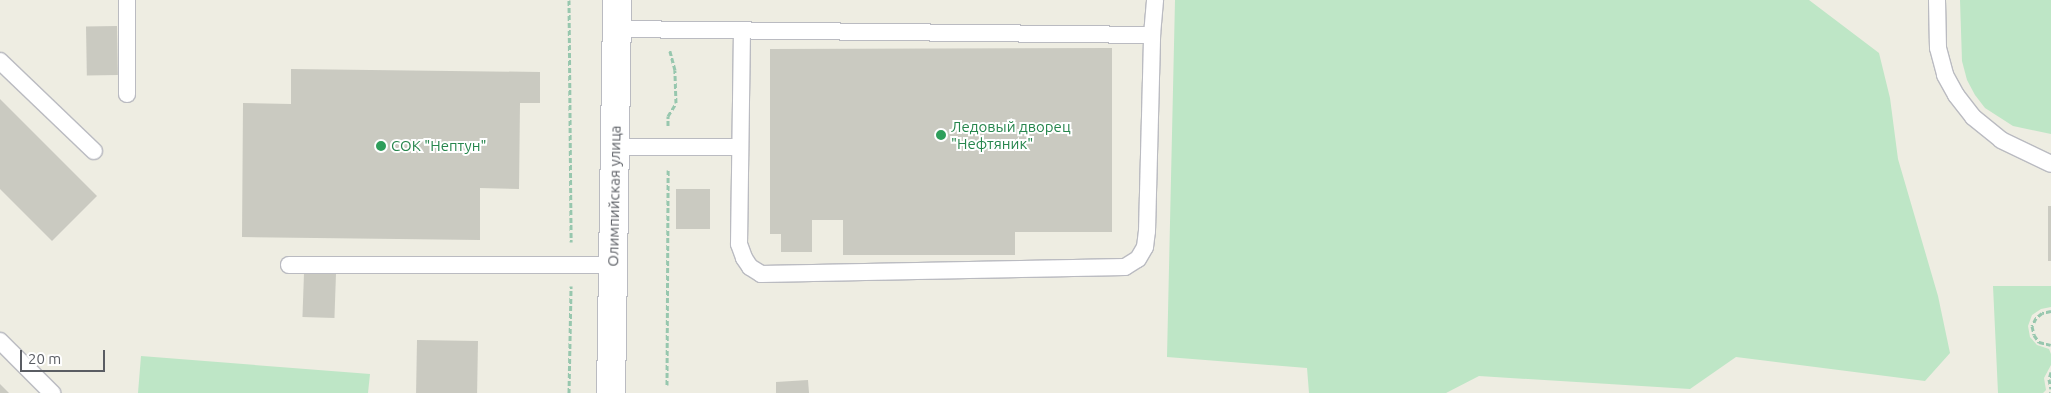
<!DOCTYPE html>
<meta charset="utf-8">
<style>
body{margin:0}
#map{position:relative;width:2051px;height:393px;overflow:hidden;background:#eeede2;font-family:Ubuntu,sans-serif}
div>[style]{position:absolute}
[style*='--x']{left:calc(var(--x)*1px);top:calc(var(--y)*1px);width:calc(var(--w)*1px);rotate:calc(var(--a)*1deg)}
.green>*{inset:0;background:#bee6c6}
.building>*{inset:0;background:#cacac1;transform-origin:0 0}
.path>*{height:3px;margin-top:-1.5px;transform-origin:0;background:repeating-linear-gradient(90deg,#97c7ae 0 5px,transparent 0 7.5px)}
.roads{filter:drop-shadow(1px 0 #babbc1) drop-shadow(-1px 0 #babbc1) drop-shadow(0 1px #babbc1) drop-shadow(0 -1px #babbc1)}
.lane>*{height:16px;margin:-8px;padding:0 8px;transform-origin:8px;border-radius:8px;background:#fff}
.street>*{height:28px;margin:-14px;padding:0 14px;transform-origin:14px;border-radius:14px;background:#fff}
.dots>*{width:14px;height:14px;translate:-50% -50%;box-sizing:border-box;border:2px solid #fff;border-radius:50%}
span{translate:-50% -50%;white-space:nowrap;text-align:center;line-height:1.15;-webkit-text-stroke:4px #fff;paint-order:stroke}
.leisure-label{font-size:15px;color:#27864d}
.left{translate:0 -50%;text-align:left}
.street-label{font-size:15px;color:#5a5d63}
.scale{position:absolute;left:20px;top:350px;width:85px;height:22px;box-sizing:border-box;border:2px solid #5a5d63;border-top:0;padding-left:6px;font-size:15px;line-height:18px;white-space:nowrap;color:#5a5d63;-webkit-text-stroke:4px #fff;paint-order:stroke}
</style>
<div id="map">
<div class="green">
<i style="clip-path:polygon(1175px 0,1809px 0,1879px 53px,1890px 98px,1898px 159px,1938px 296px,1950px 353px,1925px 381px,1736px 357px,1690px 389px,1479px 376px,1446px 393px,1309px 393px,1307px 368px,1167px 357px)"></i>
<i style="clip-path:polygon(1960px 0,2051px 0,2051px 134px,2013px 126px,1985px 108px,1975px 95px,1967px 80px,1962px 61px)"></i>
<i style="clip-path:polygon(1993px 286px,2051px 286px,2051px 307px,2041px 309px,2032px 315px,2028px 326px,2030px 337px,2037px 345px,2049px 349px,2051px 354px,2051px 365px,2044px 378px,2046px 390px,2043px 393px,1998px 393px)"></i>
<i style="clip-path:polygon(141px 356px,370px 374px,368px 393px,138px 393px)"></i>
</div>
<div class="building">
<i style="left:117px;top:26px;width:49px;height:31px;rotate:89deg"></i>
<i style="clip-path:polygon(1112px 48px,1112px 232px,1015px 232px,1015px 255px,843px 255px,843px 220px,812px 220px,812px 252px,781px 252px,781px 234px,770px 234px,770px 49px)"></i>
<i style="clip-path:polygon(291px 69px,540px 72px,540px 103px,520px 103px,519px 189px,480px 188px,480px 240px,242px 237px,243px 103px,291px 104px)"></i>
<i style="clip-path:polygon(0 99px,97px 196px,52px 241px,0 189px)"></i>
<i style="left:676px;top:189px;width:34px;height:40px"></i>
<i style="left:2048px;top:206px;width:3px;height:55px"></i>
<i style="left:304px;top:273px;width:32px;height:44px;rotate:2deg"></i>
<i style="left:417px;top:340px;width:61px;height:53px;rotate:1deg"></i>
<i style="clip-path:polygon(808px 380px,809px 393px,776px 393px,776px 382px)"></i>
<i style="clip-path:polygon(0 384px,9px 393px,0 393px)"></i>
</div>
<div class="path">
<i style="--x:569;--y:0;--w:242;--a:89.5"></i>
<i style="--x:668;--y:126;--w:10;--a:-90"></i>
<i style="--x:668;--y:116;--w:15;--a:-58"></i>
<i style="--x:676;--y:103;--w:33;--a:-92"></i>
<i style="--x:675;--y:70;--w:20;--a:-105"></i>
<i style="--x:2051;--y:311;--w:9;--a:167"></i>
<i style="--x:2042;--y:313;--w:8;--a:140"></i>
<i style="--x:2036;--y:318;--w:9;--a:117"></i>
<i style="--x:2032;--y:326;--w:9;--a:77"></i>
<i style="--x:2034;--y:335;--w:9;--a:54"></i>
<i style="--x:2039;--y:342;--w:12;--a:14"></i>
<i style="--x:2051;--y:372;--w:7;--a:106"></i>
<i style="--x:2049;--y:379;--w:10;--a:79"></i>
<i style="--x:667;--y:385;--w:215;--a:-89.7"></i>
<i style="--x:569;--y:393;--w:107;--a:-88.9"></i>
<i style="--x:2050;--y:393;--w:1;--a:-45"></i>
</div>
<div class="roads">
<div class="lane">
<i style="--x:127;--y:0;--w:94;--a:90"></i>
<i style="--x:1937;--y:0;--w:48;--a:88.8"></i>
<i style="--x:1938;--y:48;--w:28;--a:75"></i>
<i style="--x:1945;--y:75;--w:23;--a:61"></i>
<i style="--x:1956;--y:95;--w:28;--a:52"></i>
<i style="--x:1973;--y:117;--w:36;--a:39"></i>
<i style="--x:2001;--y:140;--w:55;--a:25.6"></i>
<i style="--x:616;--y:29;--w:536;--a:0.64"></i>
<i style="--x:1152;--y:35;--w:35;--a:-85"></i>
<i style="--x:742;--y:30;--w:214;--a:90.8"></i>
<i style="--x:739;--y:244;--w:15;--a:70"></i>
<i style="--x:744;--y:258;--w:11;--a:56"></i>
<i style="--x:750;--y:267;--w:13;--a:32"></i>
<i style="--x:761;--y:274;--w:364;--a:-1.1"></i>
<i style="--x:1125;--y:267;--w:15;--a:-32"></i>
<i style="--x:1138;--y:259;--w:14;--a:-60"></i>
<i style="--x:1145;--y:247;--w:16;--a:-83"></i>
<i style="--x:1147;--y:231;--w:196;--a:-88.5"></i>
<i style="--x:0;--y:61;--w:130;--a:43.8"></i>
<i style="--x:614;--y:147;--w:126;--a:0"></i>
<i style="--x:289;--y:265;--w:324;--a:0"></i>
<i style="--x:0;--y:341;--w:74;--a:45"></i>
</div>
<div class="street">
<i style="--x:611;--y:393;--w:393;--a:-89.1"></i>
</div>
</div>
<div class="dots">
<i style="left:941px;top:135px;background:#2e9e5b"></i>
<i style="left:381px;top:146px;background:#2e9e5b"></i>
</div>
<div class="leisure-label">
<span class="left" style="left:951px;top:135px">Ледовый дворец<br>"Нефтяник"</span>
<span class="left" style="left:391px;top:146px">СОК "Нептун"</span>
</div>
<div class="street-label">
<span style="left:614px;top:196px;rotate:-89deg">Олимпийская улица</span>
</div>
<div class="scale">20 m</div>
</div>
